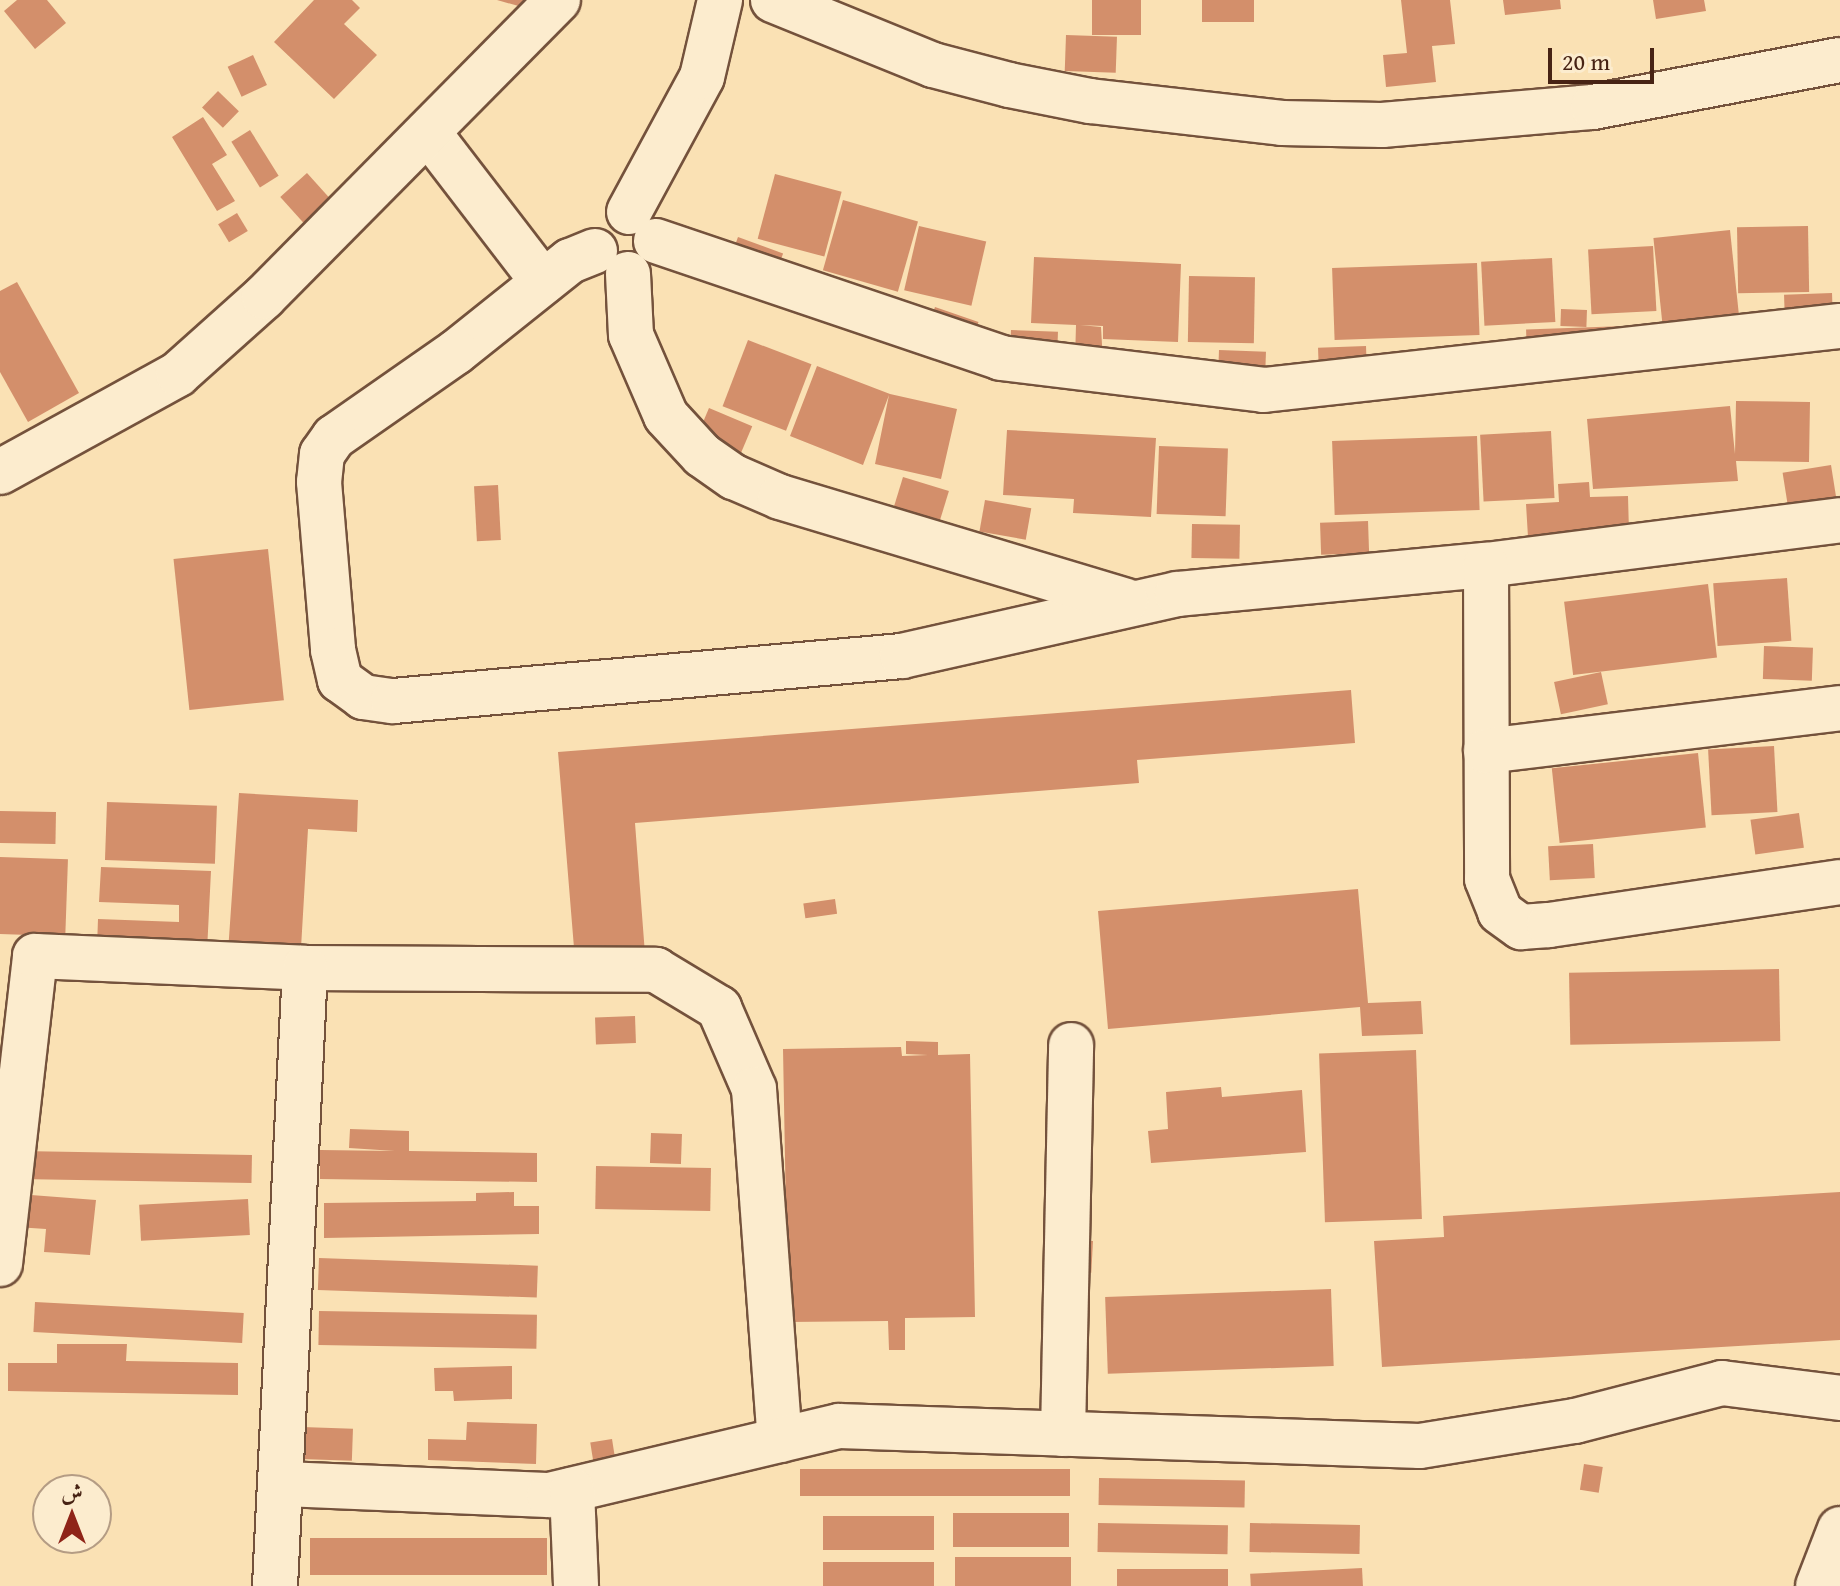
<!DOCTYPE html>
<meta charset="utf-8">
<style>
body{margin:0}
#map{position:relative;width:1840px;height:1586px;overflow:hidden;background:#fae1b4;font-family:"Gentium Book Plus",Amiri,serif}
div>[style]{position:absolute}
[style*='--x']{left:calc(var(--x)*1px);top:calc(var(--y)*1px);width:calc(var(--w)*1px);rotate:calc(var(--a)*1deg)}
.building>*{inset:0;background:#d38f6b;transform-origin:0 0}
.roads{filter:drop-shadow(2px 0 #74523c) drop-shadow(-2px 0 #74523c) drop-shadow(0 2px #74523c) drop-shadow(0 -2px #74523c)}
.minor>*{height:44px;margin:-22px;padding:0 22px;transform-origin:22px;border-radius:22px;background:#fcecce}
span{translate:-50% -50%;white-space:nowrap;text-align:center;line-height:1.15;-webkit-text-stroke:6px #fcecce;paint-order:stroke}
.north{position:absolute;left:32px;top:1474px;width:80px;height:80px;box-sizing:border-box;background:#fcecce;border:2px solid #b49c84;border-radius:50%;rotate:0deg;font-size:22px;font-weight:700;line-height:32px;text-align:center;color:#472314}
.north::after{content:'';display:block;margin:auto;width:28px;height:36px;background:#8f2418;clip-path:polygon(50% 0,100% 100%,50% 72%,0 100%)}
.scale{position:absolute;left:1548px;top:48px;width:106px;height:36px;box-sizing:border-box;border:4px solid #472314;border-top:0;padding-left:10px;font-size:24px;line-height:28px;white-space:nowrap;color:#472314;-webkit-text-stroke:6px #fcecce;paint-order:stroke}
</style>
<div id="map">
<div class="building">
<i style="clip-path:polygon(17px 0,47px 0,66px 23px,35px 49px,4px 11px)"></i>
<i style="clip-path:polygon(314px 0,352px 0,360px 8px,344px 24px,377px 55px,334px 99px,274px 42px)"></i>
<i style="clip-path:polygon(497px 0,531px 0,529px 9px)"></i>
<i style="left:1092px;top:0;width:49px;height:35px"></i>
<i style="left:1202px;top:0;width:52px;height:22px"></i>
<i style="clip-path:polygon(1401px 0,1450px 0,1455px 44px,1432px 46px,1436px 82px,1386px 87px,1383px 55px,1407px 53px)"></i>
<i style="clip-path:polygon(1503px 0,1560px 0,1561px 9px,1505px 15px)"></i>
<i style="clip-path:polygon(1653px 0,1704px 0,1706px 11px,1656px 19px)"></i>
<i style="left:1066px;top:35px;width:51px;height:36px;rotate:2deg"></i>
<i style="left:253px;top:55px;width:33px;height:28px;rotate:65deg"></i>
<i style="left:218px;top:91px;width:29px;height:23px;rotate:44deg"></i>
<i style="clip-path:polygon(203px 117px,227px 155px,212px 164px,235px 201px,217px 211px,172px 137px)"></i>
<i style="left:250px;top:130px;width:54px;height:22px;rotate:58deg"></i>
<i style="left:307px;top:173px;width:36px;height:36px;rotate:48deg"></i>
<i style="left:775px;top:174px;width:69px;height:67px;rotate:15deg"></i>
<i style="left:843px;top:200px;width:78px;height:73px;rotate:16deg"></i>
<i style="left:237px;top:213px;width:21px;height:22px;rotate:59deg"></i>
<i style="left:919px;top:226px;width:69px;height:66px;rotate:13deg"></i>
<i style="left:1808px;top:226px;width:66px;height:71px;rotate:89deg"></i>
<i style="left:1730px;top:230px;width:96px;height:77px;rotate:84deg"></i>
<i style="left:738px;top:237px;width:48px;height:34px;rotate:20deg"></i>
<i style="left:1653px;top:246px;width:65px;height:65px;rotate:87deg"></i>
<i style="clip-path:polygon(1034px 257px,1181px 264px,1178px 342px,1103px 339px,1103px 326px,1080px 325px,1101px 327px,1103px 362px,1075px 360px,1076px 325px,1031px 323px)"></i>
<i style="left:1552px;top:258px;width:64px;height:71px;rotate:87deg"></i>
<i style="left:1477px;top:263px;width:72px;height:145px;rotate:88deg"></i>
<i style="left:1189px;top:276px;width:66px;height:66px;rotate:1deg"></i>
<i style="clip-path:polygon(17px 282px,79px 393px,28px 422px,0 372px,0 291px)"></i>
<i style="left:1832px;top:293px;width:35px;height:48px;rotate:88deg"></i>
<i style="left:935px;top:307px;width:46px;height:33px;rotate:19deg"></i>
<i style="left:1561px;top:309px;width:26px;height:17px;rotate:2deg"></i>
<i style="left:1625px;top:326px;width:34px;height:99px;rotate:88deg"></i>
<i style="left:1011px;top:330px;width:47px;height:36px;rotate:2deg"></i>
<i style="left:748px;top:340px;width:68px;height:71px;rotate:21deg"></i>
<i style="left:1366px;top:346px;width:35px;height:48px;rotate:88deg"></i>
<i style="left:1219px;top:350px;width:47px;height:35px;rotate:2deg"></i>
<i style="clip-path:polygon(817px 366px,890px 394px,957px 409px,941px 479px,875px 464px,889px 395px,863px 465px,790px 436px)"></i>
<i style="clip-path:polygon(1736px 401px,1810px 402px,1809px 462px,1736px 461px,1738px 481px,1593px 489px,1587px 419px,1730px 406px,1735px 454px)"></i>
<i style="left:709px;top:408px;width:47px;height:33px;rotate:23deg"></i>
<i style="clip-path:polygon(1007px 430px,1156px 438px,1151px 517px,1073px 513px,1074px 499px,1003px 495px)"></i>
<i style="left:1551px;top:431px;width:67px;height:71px;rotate:87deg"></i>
<i style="left:1477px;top:436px;width:74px;height:145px;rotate:88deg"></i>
<i style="left:1159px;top:446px;width:69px;height:68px;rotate:2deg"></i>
<i style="left:1831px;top:465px;width:33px;height:49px;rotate:81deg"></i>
<i style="left:903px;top:477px;width:48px;height:35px;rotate:17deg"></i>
<i style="clip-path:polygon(1589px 482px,1590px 497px,1628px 496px,1629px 532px,1528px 537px,1526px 504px,1559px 502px,1558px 484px)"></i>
<i style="left:498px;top:485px;width:55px;height:24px;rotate:87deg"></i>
<i style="left:985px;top:500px;width:47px;height:32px;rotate:10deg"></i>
<i style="left:1368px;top:521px;width:32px;height:48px;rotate:88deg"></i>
<i style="left:1192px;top:524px;width:48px;height:34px;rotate:1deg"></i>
<i style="left:268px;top:549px;width:152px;height:95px;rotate:84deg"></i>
<i style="left:1787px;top:578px;width:63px;height:74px;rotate:86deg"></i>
<i style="left:1708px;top:584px;width:74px;height:145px;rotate:83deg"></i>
<i style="left:1764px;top:646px;width:49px;height:33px;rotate:2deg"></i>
<i style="left:1601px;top:672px;width:33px;height:48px;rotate:78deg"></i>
<i style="clip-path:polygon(1351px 690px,1355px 743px,1137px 760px,1139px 783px,635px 823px,645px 954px,575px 960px,558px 752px)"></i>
<i style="left:1774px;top:746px;width:66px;height:66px;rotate:87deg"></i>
<i style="left:1698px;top:753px;width:75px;height:147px;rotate:84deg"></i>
<i style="clip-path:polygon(239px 793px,358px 800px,357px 832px,308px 829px,301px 948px,228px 952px)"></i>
<i style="left:107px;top:802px;width:110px;height:58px;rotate:2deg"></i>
<i style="left:0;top:811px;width:56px;height:32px;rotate:1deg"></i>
<i style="left:1799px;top:813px;width:35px;height:49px;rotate:82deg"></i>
<i style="left:1593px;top:844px;width:34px;height:45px;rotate:87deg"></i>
<i style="left:0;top:857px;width:68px;height:77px;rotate:2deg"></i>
<i style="clip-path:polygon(101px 867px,211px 871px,207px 951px,97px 947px,98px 919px,179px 922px,179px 905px,99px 902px)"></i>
<i style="clip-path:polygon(1358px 889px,1368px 1003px,1421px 1001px,1423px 1034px,1362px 1036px,1360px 1007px,1108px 1029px,1098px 911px)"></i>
<i style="left:835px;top:899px;width:15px;height:32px;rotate:82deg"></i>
<i style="left:1779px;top:969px;width:72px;height:210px;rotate:89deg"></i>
<i style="left:635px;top:1016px;width:27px;height:40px;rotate:88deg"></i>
<i style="clip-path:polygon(906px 1041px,938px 1042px,938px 1055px,970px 1054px,975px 1317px,905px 1318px,905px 1350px,889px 1350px,888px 1321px,788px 1322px,783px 1049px,901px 1047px,902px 1056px,928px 1055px,906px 1054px)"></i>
<i style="left:1416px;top:1050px;width:169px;height:97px;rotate:88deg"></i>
<i style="clip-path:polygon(1221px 1087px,1222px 1097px,1302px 1090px,1306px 1152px,1151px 1163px,1148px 1131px,1168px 1129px,1166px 1092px)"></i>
<i style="clip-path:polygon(350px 1129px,409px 1131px,409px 1151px,537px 1153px,537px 1182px,320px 1179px,320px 1150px,395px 1151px,349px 1148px)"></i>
<i style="left:651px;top:1133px;width:31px;height:30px;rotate:2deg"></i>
<i style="left:20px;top:1151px;width:232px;height:28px;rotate:1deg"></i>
<i style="left:596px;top:1166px;width:115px;height:43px;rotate:1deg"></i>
<i style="clip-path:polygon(514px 1192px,514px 1206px,539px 1206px,539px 1234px,324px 1238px,324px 1203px,476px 1201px,476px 1193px)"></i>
<i style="clip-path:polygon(1840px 1192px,1840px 1340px,1382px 1367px,1374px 1241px,1444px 1237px,1443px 1216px)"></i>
<i style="clip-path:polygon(18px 1194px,96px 1200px,90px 1255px,44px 1252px,46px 1229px,16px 1227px)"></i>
<i style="left:248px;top:1199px;width:36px;height:109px;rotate:87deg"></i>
<i style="left:1076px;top:1240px;width:17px;height:32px;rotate:3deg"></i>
<i style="left:319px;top:1258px;width:219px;height:32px;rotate:2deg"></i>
<i style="left:1331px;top:1289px;width:77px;height:226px;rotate:88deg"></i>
<i style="left:35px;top:1302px;width:209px;height:30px;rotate:3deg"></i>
<i style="left:319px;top:1311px;width:218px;height:34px;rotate:1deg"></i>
<i style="clip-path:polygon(57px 1344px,127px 1344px,126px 1361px,238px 1363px,238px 1395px,8px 1391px,8px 1363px,57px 1363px)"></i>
<i style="clip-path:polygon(512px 1366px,512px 1399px,454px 1401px,453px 1391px,435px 1391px,434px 1368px)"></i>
<i style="clip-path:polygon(467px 1422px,537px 1424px,536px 1464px,428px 1460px,428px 1439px,466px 1440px)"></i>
<i style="left:302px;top:1427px;width:51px;height:32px;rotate:2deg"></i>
<i style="left:612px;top:1439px;width:19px;height:22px;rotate:81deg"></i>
<i style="left:1584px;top:1464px;width:19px;height:26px;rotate:9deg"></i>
<i style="left:1070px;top:1469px;width:27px;height:270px;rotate:90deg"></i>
<i style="left:1099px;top:1478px;width:146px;height:27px;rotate:1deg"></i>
<i style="left:1069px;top:1513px;width:34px;height:116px;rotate:90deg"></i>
<i style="left:934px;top:1516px;width:34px;height:111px;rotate:90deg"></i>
<i style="left:1098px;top:1523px;width:130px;height:29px;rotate:1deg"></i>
<i style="left:1250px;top:1523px;width:110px;height:29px;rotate:1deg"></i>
<i style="left:310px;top:1538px;width:237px;height:37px"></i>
<i style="left:1071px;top:1557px;width:29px;height:116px;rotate:90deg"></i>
<i style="left:934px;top:1562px;width:24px;height:111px;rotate:90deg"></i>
<i style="left:1362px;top:1568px;width:18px;height:112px;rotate:87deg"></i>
<i style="left:1228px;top:1569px;width:17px;height:111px;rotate:90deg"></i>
</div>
<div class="roads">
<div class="minor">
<i style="--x:773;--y:0;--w:173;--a:22.1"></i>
<i style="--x:933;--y:65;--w:79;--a:14.7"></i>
<i style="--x:1009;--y:85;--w:83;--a:11.2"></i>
<i style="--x:1090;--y:101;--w:193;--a:6.5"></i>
<i style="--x:1282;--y:123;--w:100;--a:1.1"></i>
<i style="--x:1382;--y:125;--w:212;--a:-4.9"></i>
<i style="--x:1593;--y:107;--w:251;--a:-10.8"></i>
<i style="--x:428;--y:132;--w:189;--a:52.5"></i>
<i style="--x:629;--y:212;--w:153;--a:-61.6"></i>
<i style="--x:702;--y:77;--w:79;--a:-76.8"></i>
<i style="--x:656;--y:241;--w:364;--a:18.7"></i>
<i style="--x:1001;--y:358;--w:265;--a:6.9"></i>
<i style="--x:1264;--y:390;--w:580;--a:-6.34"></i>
<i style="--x:595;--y:251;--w:27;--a:158"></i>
<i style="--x:570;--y:261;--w:146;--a:141.4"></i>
<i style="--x:456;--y:352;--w:149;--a:145.1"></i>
<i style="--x:334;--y:437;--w:21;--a:125"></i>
<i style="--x:322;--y:454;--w:28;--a:96"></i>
<i style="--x:319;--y:482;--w:169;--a:85.2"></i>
<i style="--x:333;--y:650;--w:31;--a:77"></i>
<i style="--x:340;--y:680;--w:29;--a:36"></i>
<i style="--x:363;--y:697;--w:30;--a:8"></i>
<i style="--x:393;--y:701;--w:511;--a:-5.05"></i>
<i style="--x:902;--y:656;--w:282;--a:-12.7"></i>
<i style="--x:1177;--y:594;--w:310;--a:-5.4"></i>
<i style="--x:1486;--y:565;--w:357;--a:-7.2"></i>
<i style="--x:628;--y:274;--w:61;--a:87.2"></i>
<i style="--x:631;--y:335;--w:88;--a:66.6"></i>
<i style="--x:666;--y:416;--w:53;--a:47.3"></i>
<i style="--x:702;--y:455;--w:39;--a:35"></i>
<i style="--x:734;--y:477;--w:50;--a:23.5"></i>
<i style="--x:780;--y:497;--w:361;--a:16.7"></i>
<i style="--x:0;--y:472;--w:203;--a:-28.8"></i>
<i style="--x:178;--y:374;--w:115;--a:-41.8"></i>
<i style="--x:264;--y:297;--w:418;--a:-45.3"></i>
<i style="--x:1486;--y:565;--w:314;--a:89.8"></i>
<i style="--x:1487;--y:879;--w:35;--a:68"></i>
<i style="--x:1500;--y:912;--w:26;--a:36"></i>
<i style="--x:1521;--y:927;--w:28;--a:-4"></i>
<i style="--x:1549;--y:925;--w:294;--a:-8.4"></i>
<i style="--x:1486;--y:751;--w:357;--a:-6.9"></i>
<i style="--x:0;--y:1264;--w:310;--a:-83.5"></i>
<i style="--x:35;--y:956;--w:270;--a:2.5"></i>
<i style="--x:305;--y:968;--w:351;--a:0.3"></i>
<i style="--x:656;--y:970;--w:74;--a:31.1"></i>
<i style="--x:719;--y:1008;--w:88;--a:66.6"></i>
<i style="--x:754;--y:1089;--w:352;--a:85.8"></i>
<i style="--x:1063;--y:1434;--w:389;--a:-88.8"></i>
<i style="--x:282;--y:1484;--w:267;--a:2.4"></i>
<i style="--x:549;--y:1495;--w:298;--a:-13.4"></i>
<i style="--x:839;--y:1426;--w:581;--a:1.97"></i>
<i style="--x:1420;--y:1446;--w:157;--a:-9.2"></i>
<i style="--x:1575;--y:1421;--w:152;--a:-14.5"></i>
<i style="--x:1722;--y:1383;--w:119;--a:7.2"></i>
<i style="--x:572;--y:1490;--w:96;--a:87.6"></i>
<i style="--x:275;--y:1586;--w:619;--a:-87.22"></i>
<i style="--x:1818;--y:1586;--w:61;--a:-68.9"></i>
</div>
</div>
<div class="north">ش</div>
<div class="scale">20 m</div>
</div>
